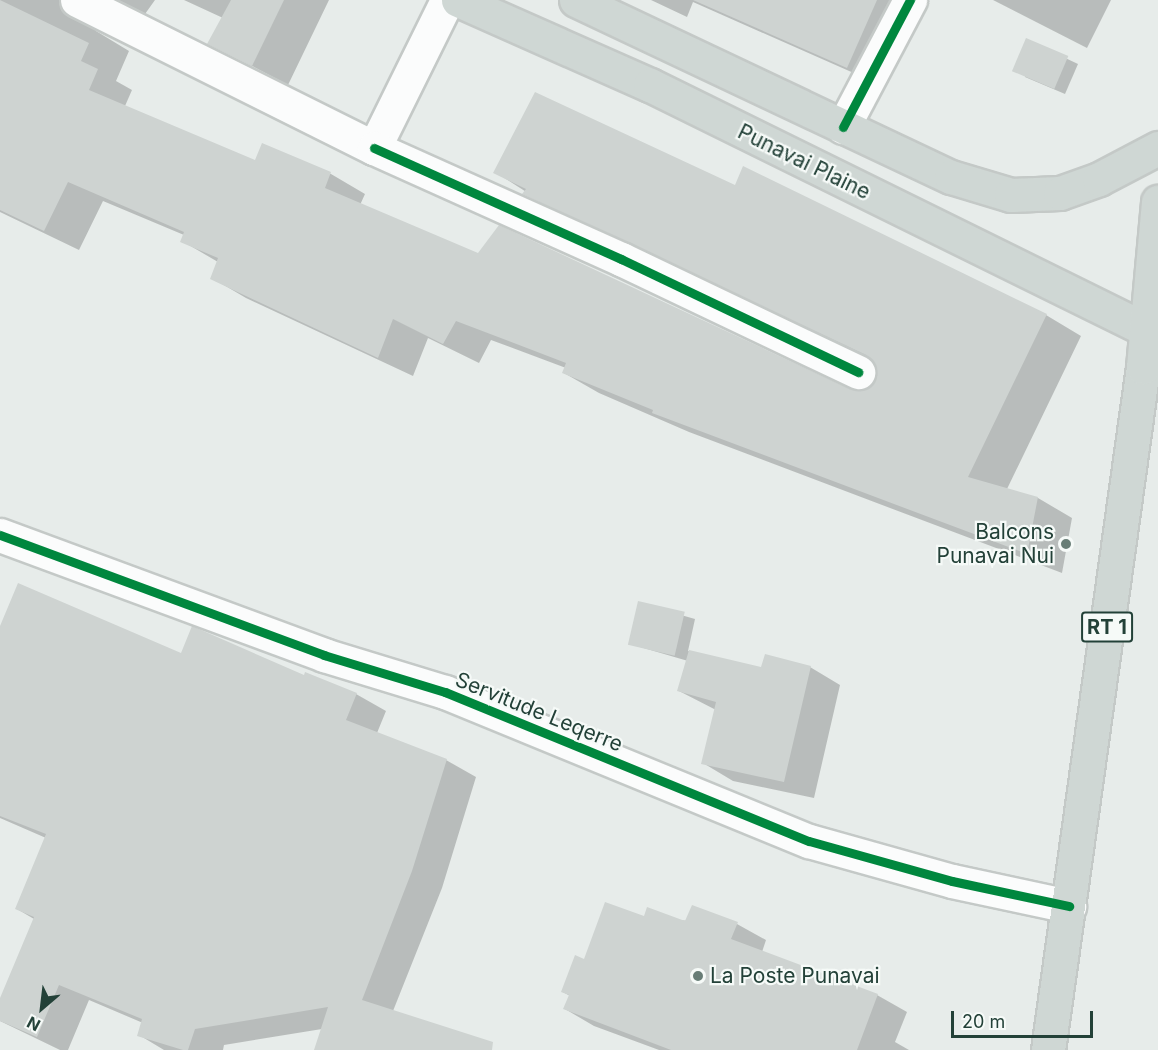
<!DOCTYPE html>
<style>
body{margin:0}
#map{position:relative;width:1158px;height:1050px;overflow:hidden;background:#e7ecea;font-family:Inter,sans-serif}
div>[style]{position:absolute}
[style*='--x']{left:calc(var(--x)*1px);top:calc(var(--y)*1px);width:calc(var(--w)*1px);rotate:calc(var(--a)*1deg)}
.shadow>*{inset:0;background:#0003}
.building>*{inset:0;background:#ced3d1;transform-origin:0 0}
.roads{filter:drop-shadow(2px 0 #c4c9c7) drop-shadow(-2px 0 #c4c9c7) drop-shadow(0 2px #c4c9c7) drop-shadow(0 -2px #c4c9c7)}
.minor>*{height:33px;margin:-16.5px;padding:0 16.5px;transform-origin:16.5px;border-radius:16.5px;background:#fbfcfc}
.primary>*{height:33px;margin:-16.5px;padding:0 16.5px;transform-origin:16.5px;border-radius:16.5px;background:#cfd7d4}
.cycleway>*{height:9px;margin:-4.5px;padding:0 4.5px;transform-origin:4.5px;border-radius:4.5px;background:#00873e}
.dots>*{width:16px;height:16px;translate:-50% -50%;box-sizing:border-box;border:3px solid #f6faf8;border-radius:50%}
span{translate:-50% -50%;white-space:nowrap;text-align:center;line-height:1.15;-webkit-text-stroke:4.5px #f6faf8;paint-order:stroke}
.shield-label span{padding:2px 4px;background:#f6faf8;border:2px solid;border-radius:4px;-webkit-text-stroke-width:0}
.shield-label{font-size:20px;color:#234138;font-weight:700}
.street-label{font-size:21px;color:#234138}
.poi-label{font-size:21px;color:#234138}
.right{translate:-100% -50%;text-align:right}
.left{translate:0 -50%;text-align:left}
.north{position:absolute;left:12px;top:978px;width:60px;height:60px;-webkit-text-stroke:4px #f6faf8;paint-order:stroke;rotate:208deg;font-size:16px;font-weight:700;line-height:24px;text-align:center;color:#234138}
.north::after{content:'';display:block;margin:auto;width:21px;height:27px;background:#234138;clip-path:polygon(50% 0,100% 100%,50% 72%,0 100%)}
.scale{position:absolute;left:951px;top:1011px;width:142px;height:27px;box-sizing:border-box;border:3px solid #234138;border-top:0;padding-left:8px;font-size:18px;line-height:21px;white-space:nowrap;color:#234138;-webkit-text-stroke:4px #f6faf8;paint-order:stroke}
</style>
<div id="map">
<div class="shadow">
<i style="clip-path:polygon(0 0,155px 0,145px 14px,121px 2px,102px 3px,94px 12px,96px 31px,129px 51px,116px 81px,132px 90px,125px 106px,256px 162px,263px 145px,331px 174px,365px 194px,360px 205px,479px 255px,850px 391px,869px 389px,877px 380px,875px 362px,559px 213px,495px 172px,736px 187px,744px 168px,1046px 315px,1081px 336px,1007px 489px,1038px 498px,1072px 518px,1062px 573px,689px 432px,599px 393px,564px 373px,566px 368px,491px 340px,479px 363px,428px 338px,413px 376px,246px 298px,212px 278px,218px 262px,182px 241px,184px 235px,103px 201px,79px 250px,0 212px)"></i>
<i style="clip-path:polygon(184px 0,329px 0,288px 85px,209px 43px,223px 18px)"></i>
<i style="clip-path:polygon(651px 0,911px 0,874px 82px,693px 2px,687px 17px)"></i>
<i style="clip-path:polygon(993px 0,1111px 0,1087px 48px)"></i>
<i style="clip-path:polygon(1027px 40px,1078px 64px,1065px 94px,1025px 77px)"></i>
<i style="clip-path:polygon(639px 603px,695px 619px,688px 651px,762px 668px,810px 667px,840px 685px,814px 798px,733px 781px,703px 763px,716px 710px,679px 691px,688px 661px,630px 644px)"></i>
<i style="clip-path:polygon(0 630px,182px 655px,305px 677px,356px 694px,386px 711px,377px 733px,446px 760px,476px 777px,442px 888px,393px 1011px,457px 1050px,315px 1050px,322px 1029px,224px 1045px,223px 1050px,164px 1050px,139px 1035px,143px 1023px,89px 1000px,68px 1050px,60px 1050px,0 1021px,0 1002px,34px 919px,17px 909px,46px 838px,0 818px)"></i>
<i style="clip-path:polygon(645px 918px,737px 924px,766px 940px,762px 952px,877px 995px,907px 1012px,895px 1042px,909px 1050px,659px 1050px,594px 1026px,565px 1009px,570px 996px,563px 992px,585px 961px)"></i>
</div>
<div class="building">
<i style="clip-path:polygon(0 0,89px 43px,81px 61px,98px 69px,89px 90px,255px 160px,262px 143px,331px 172px,325px 188px,478px 253px,499px 225px,850px 389px,868px 388px,875px 380px,874px 362px,866px 355px,522px 194px,526px 189px,493px 173px,535px 92px,735px 185px,743px 166px,1047px 314px,968px 477px,1038px 497px,1027px 554px,652px 413px,653px 410px,562px 373px,566px 363px,456px 321px,443px 344px,393px 319px,378px 358px,210px 279px,218px 258px,180px 242px,184px 232px,68px 182px,44px 231px,0 210px)"></i>
<i style="clip-path:polygon(231px 0,284px 0,252px 66px,207px 44px)"></i>
<i style="clip-path:polygon(693px 0,877px 0,847px 68px)"></i>
<i style="left:1026px;top:38px;width:46px;height:36px;rotate:23deg"></i>
<i style="clip-path:polygon(18px 583px,181px 653px,192px 626px,304px 675px,305px 672px,357px 693px,346px 720px,447px 759px,412px 871px,362px 1000px,493px 1042px,492px 1050px,314px 1050px,328px 1007px,195px 1029px,188px 1050px,183px 1050px,137px 1036px,142px 1019px,59px 985px,37px 1037px,0 1021px,0 998px,34px 917px,15px 909px,46px 834px,0 816px,0 626px)"></i>
<i style="left:638px;top:601px;width:48px;height:45px;rotate:13deg"></i>
<i style="clip-path:polygon(689px 650px,761px 667px,765px 654px,811px 666px,784px 782px,701px 764px,716px 702px,677px 691px)"></i>
<i style="clip-path:polygon(605px 902px,644px 916px,647px 907px,685px 921px,692px 905px,738px 922px,731px 939px,878px 994px,857px 1050px,671px 1050px,563px 1009px,569px 995px,561px 992px,575px 955px,584px 959px)"></i>
</div>
<div class="roads">
<div class="minor">
<i style="--x:77;--y:0;--w:332;--a:26.5"></i>
<i style="--x:374;--y:148;--w:165;--a:-63.7"></i>
<i style="--x:843;--y:127;--w:144;--a:-62.2"></i>
<i style="--x:374;--y:148;--w:271;--a:24.2"></i>
<i style="--x:621;--y:259;--w:263;--a:25.5"></i>
<i style="--x:0;--y:535;--w:346;--a:20.3"></i>
<i style="--x:324;--y:655;--w:127;--a:17"></i>
<i style="--x:445;--y:692;--w:393;--a:22.3"></i>
<i style="--x:809;--y:841;--w:148;--a:15.6"></i>
<i style="--x:952;--y:881;--w:120;--a:12.1"></i>
</div>
<div class="primary">
<i style="--x:458;--y:0;--w:210;--a:23.9"></i>
<i style="--x:650;--y:85;--w:554;--a:26.24"></i>
<i style="--x:576;--y:0;--w:415;--a:25.3"></i>
<i style="--x:951;--y:177;--w:63;--a:16.7"></i>
<i style="--x:1011;--y:195;--w:49;--a:-2.3"></i>
<i style="--x:1060;--y:193;--w:41;--a:-19.7"></i>
<i style="--x:1099;--y:179;--w:67;--a:-27.7"></i>
<i style="--x:1048;--y:1050;--w:690;--a:-82.08"></i>
<i style="--x:1143;--y:367;--w:166;--a:-84.8"></i>
</div>
</div>
<div class="cycleway">
<i style="--x:843;--y:127;--w:144;--a:-62.2"></i>
<i style="--x:374;--y:148;--w:271;--a:24.2"></i>
<i style="--x:621;--y:259;--w:263;--a:25.5"></i>
<i style="--x:0;--y:535;--w:346;--a:20.3"></i>
<i style="--x:324;--y:655;--w:127;--a:17"></i>
<i style="--x:445;--y:692;--w:393;--a:22.3"></i>
<i style="--x:809;--y:841;--w:148;--a:15.6"></i>
<i style="--x:952;--y:881;--w:120;--a:12.1"></i>
</div>
<div class="dots">
<i style="left:1066px;top:544px;background:#687d76"></i>
<i style="left:698px;top:976px;background:#687d76"></i>
</div>
<div class="shield-label">
<span style="left:1107px;top:627px">RT 1</span>
</div>
<div class="street-label">
<span style="left:804px;top:162px;rotate:26deg">Punavai Plaine</span>
<span style="left:539px;top:712px;rotate:22deg">Servitude Leqerre</span>
</div>
<div class="poi-label">
<span class="right" style="left:1054px;top:544px">Balcons<br>Punavai Nui</span>
<span class="left" style="left:710px;top:976px">La Poste Punavai</span>
</div>
<div class="north">N</div>
<div class="scale">20 m</div>
</div>
